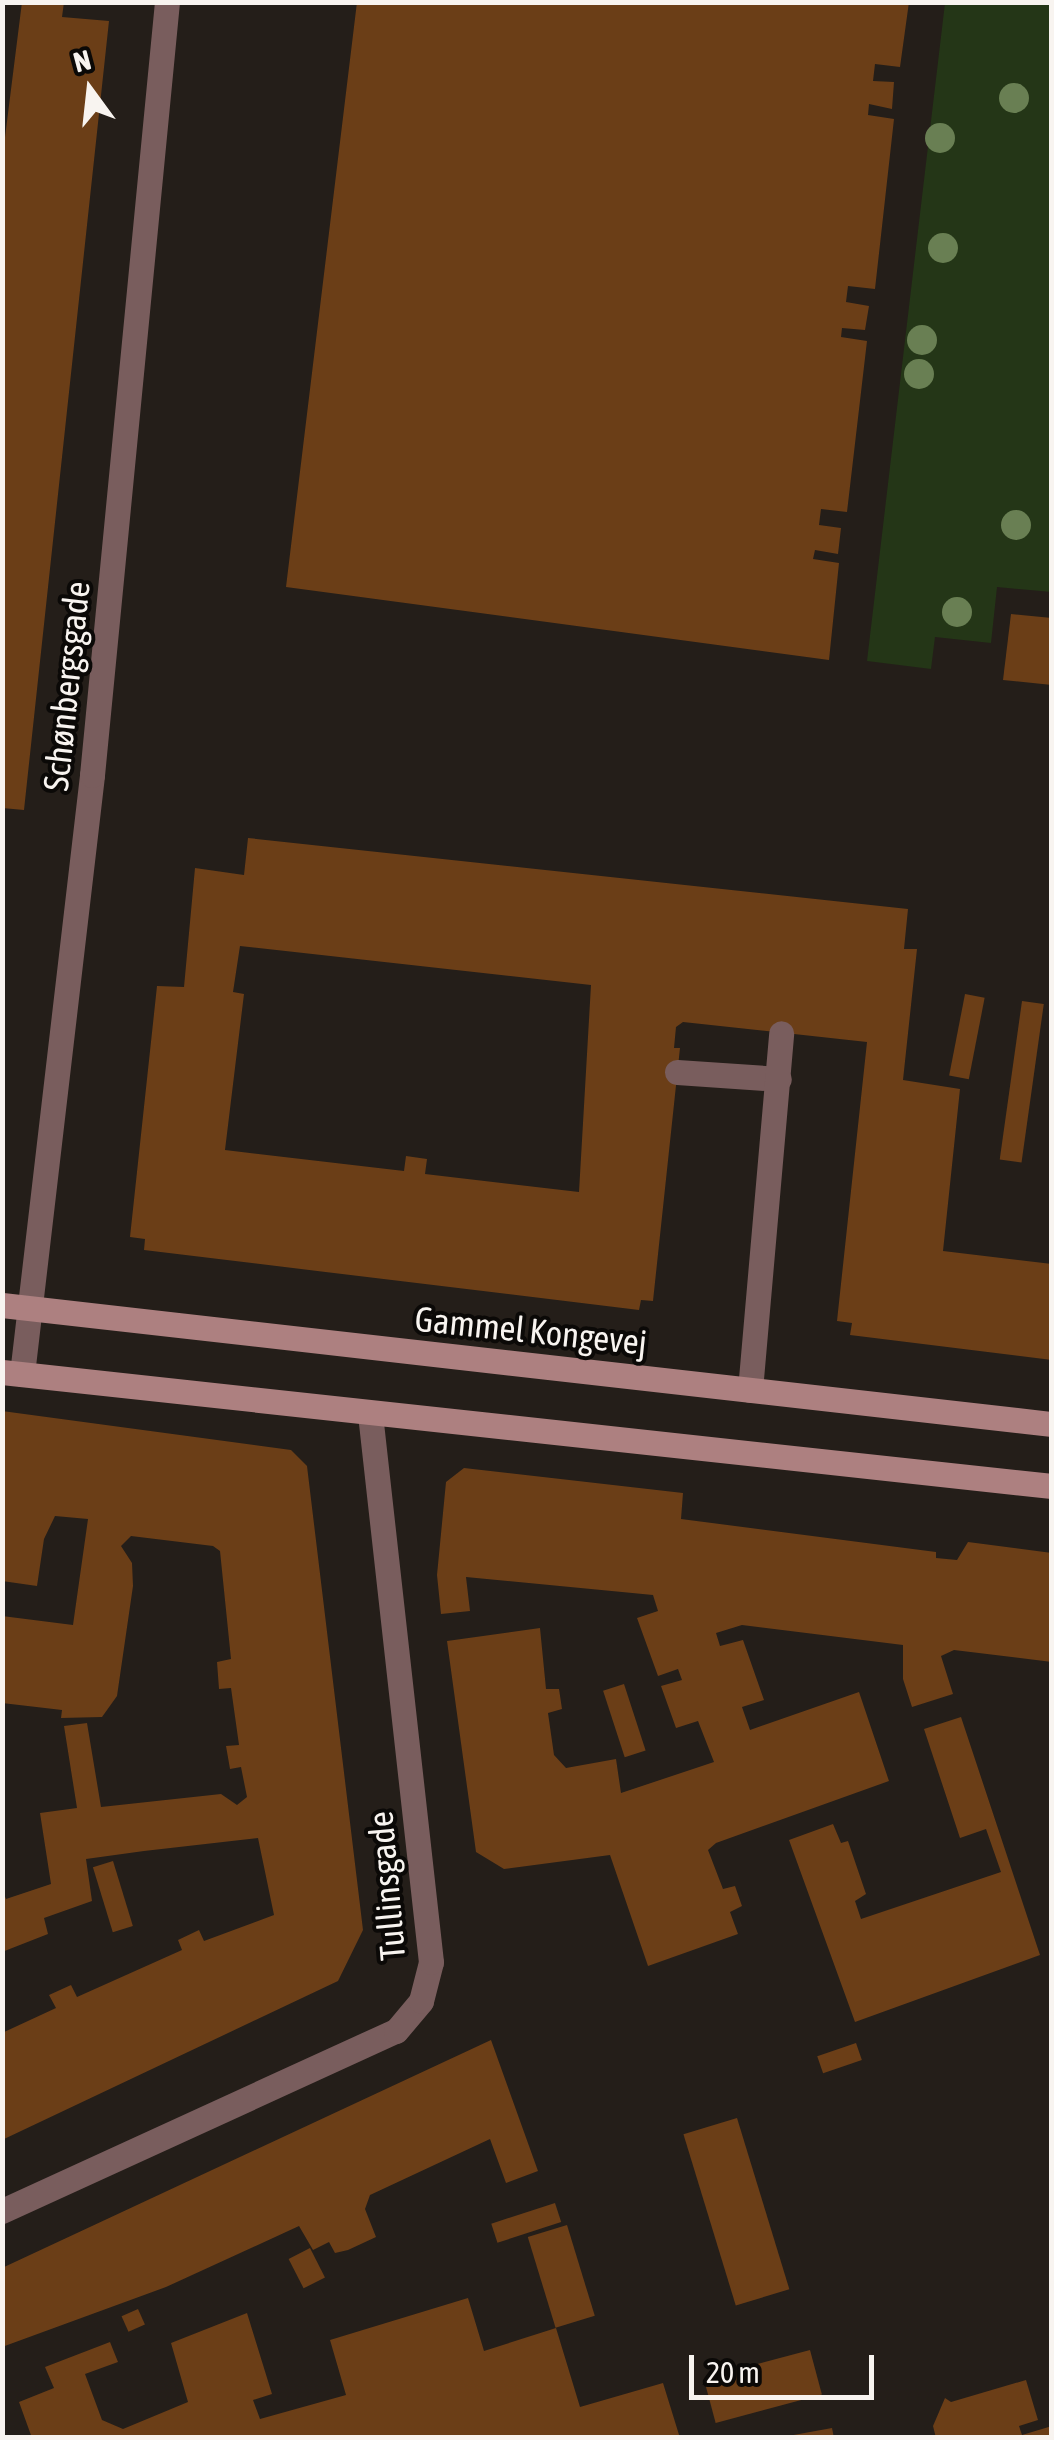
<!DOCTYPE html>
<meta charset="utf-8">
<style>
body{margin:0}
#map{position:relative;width:1054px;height:2440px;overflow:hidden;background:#241e19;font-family:"Asap Condensed",sans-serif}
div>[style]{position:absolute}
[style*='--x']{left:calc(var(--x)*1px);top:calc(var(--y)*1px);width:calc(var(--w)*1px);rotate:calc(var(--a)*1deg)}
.green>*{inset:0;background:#243617}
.building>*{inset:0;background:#6b3e17;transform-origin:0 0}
.lane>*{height:25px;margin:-12.5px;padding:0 12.5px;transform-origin:12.5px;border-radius:12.5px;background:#795d5d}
.street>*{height:25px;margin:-12.5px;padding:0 12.5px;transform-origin:12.5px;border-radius:12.5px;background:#795d5d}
.secondary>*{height:25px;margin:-12.5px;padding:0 12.5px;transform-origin:12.5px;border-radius:12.5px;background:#ad8080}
.trees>*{width:30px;height:30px;margin:-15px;border-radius:50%;background:#697f53}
span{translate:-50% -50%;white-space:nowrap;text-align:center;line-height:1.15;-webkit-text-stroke:8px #0b0907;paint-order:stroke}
.street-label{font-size:35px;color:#f8f4f0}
.frame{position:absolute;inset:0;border:5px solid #f8f4f0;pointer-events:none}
.north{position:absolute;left:40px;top:40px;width:100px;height:100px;-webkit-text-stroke:8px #0b0907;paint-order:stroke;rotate:345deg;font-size:28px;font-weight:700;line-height:40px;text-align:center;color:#f8f4f0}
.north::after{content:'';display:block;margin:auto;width:35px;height:45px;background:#f8f4f0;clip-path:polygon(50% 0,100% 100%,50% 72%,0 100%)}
.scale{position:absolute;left:689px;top:2355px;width:185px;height:45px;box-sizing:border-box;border:5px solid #f8f4f0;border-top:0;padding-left:12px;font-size:30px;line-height:35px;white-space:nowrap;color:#f8f4f0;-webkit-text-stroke:8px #0b0907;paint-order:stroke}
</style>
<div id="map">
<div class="green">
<i style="clip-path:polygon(945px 3px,1051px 3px,1052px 592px,997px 587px,991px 643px,935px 637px,931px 669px,867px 661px)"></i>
</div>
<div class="building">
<i style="clip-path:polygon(22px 2px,64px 2px,62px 17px,109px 21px,24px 810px,2px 808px,2px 161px)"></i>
<i style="clip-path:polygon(357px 2px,909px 2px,900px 67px,875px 64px,873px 81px,894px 82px,892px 109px,869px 104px,868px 115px,894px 119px,875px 289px,848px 286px,846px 302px,869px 306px,865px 330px,842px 328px,841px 337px,867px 341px,847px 512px,821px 509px,819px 525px,841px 528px,838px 554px,815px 550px,813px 559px,839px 563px,829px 660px,286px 587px)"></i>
<i style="clip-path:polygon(1011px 614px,1052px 618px,1052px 685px,1003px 680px)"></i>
<i style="clip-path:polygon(evenodd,248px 838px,908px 909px,904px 949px,917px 949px,903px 1080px,960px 1089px,943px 1251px,1052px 1264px,1052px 1360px,850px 1335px,852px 1323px,837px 1321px,867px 1042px,683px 1022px,676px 1027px,674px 1048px,680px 1048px,653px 1301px,641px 1300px,639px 1310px,144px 1250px,145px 1239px,130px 1237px,157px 986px,184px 987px,195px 868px,244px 875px,248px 838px,240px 946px,591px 985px,579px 1192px,425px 1174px,427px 1159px,406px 1156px,404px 1171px,225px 1150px,244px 994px,233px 992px,240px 946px)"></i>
<i style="left:965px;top:994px;width:20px;height:83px;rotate:11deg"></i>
<i style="left:1022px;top:1001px;width:22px;height:160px;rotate:8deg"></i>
<i style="clip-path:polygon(2px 1411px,291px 1450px,307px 1466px,363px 1930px,338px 1981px,2px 2140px,2px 2033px,56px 2008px,49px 1995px,71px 1985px,77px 1997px,182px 1950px,178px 1940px,199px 1930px,204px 1941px,274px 1915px,258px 1838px,144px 1851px,86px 1859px,92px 1901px,44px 1918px,48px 1934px,2px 1952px,2px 1890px,6px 1899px,51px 1884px,40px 1813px,77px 1808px,64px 1726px,87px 1723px,101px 1807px,221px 1794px,237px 1805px,247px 1797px,241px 1767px,230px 1769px,226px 1746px,239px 1745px,231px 1688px,219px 1689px,217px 1662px,231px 1659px,220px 1551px,213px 1546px,131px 1536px,121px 1546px,132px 1563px,133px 1586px,117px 1696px,102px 1717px,61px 1718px,62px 1710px,2px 1703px,2px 1616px,73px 1625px,88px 1519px,55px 1516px,44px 1539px,37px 1586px,2px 1581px)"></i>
<i style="clip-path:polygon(464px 1468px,683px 1493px,681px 1519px,936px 1552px,936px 1558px,957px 1560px,968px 1542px,1052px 1553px,1052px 1662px,954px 1650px,941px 1656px,953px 1694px,912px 1707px,903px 1679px,903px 1645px,742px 1625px,716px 1633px,720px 1646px,743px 1640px,764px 1700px,742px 1707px,750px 1730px,859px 1692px,889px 1781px,716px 1843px,708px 1850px,723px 1889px,735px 1886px,742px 1906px,730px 1912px,738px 1934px,648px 1966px,610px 1855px,504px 1869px,476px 1852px,447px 1641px,540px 1628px,546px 1689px,559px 1689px,562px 1709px,548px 1713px,554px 1755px,566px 1768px,616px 1759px,621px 1793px,714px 1762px,698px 1721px,676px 1728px,661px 1686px,682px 1680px,678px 1669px,658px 1676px,637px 1618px,658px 1611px,653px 1595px,466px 1577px,470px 1611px,441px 1614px,437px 1575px,446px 1482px)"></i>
<i style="left:624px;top:1684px;width:70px;height:22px;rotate:72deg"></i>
<i style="clip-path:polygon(961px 1717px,1040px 1955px,855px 2022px,789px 1840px,833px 1824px,841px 1843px,848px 1841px,866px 1894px,855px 1901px,861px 1919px,1001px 1872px,986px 1829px,960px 1838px,924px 1729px)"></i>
<i style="left:113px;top:1861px;width:68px;height:21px;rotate:73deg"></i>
<i style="clip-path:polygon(491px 2040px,538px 2171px,506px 2183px,490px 2139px,370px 2195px,365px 2209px,376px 2237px,348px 2250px,335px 2253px,329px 2242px,313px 2250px,299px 2226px,166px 2287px,2px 2347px,2px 2268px)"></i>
<i style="left:856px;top:2043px;width:18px;height:41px;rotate:71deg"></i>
<i style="left:737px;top:2118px;width:179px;height:56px;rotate:73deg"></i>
<i style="left:555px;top:2203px;width:20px;height:67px;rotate:72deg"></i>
<i style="left:567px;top:2225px;width:95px;height:41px;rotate:73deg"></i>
<i style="left:310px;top:2248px;width:33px;height:24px;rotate:63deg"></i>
<i style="clip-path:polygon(468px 2298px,484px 2351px,556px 2328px,580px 2407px,663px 2383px,680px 2438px,32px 2438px,19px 2402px,54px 2388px,45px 2367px,110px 2342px,118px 2362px,85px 2374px,102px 2420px,123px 2429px,188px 2402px,171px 2343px,247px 2313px,272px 2394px,253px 2400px,260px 2419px,346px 2395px,330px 2340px)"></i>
<i style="left:138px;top:2309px;width:17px;height:18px;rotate:66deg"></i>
<i style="left:810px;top:2350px;width:46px;height:110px;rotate:75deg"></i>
<i style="clip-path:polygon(1026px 2380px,1038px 2420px,1019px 2426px,1022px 2435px,1052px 2426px,1052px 2438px,936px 2438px,933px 2426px,945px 2398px,951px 2402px)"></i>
<i style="clip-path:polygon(832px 2428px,834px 2438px,789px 2438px,788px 2436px)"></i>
</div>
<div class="lane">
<i style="--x:677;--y:1072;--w:102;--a:3.9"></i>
<i style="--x:750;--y:1390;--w:358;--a:-85"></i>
</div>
<div class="street">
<i style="--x:22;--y:1374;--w:603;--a:-83.33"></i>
<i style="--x:92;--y:775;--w:777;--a:-84.46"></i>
<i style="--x:2;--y:2211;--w:433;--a:-24.6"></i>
<i style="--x:396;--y:2031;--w:39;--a:-50"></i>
<i style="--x:421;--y:2001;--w:40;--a:-75.6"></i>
<i style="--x:431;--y:1962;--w:551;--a:-96.35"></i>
</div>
<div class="secondary">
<i style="--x:2;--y:1305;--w:1057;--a:6.47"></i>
<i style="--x:2;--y:1372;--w:1056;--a:6.2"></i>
</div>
<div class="trees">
<i style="left:1014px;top:98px"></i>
<i style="left:940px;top:138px"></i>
<i style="left:943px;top:248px"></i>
<i style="left:922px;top:340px"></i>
<i style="left:919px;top:374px"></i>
<i style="left:1016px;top:525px"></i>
<i style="left:957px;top:612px"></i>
</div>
<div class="street-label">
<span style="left:66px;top:686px;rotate:-84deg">Schønbergsgade</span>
<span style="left:531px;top:1330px;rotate:6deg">Gammel Kongevej</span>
<span style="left:386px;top:1886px;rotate:-95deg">Tullinsgade</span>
</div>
<div class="frame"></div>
<div class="north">N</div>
<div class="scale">20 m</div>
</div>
